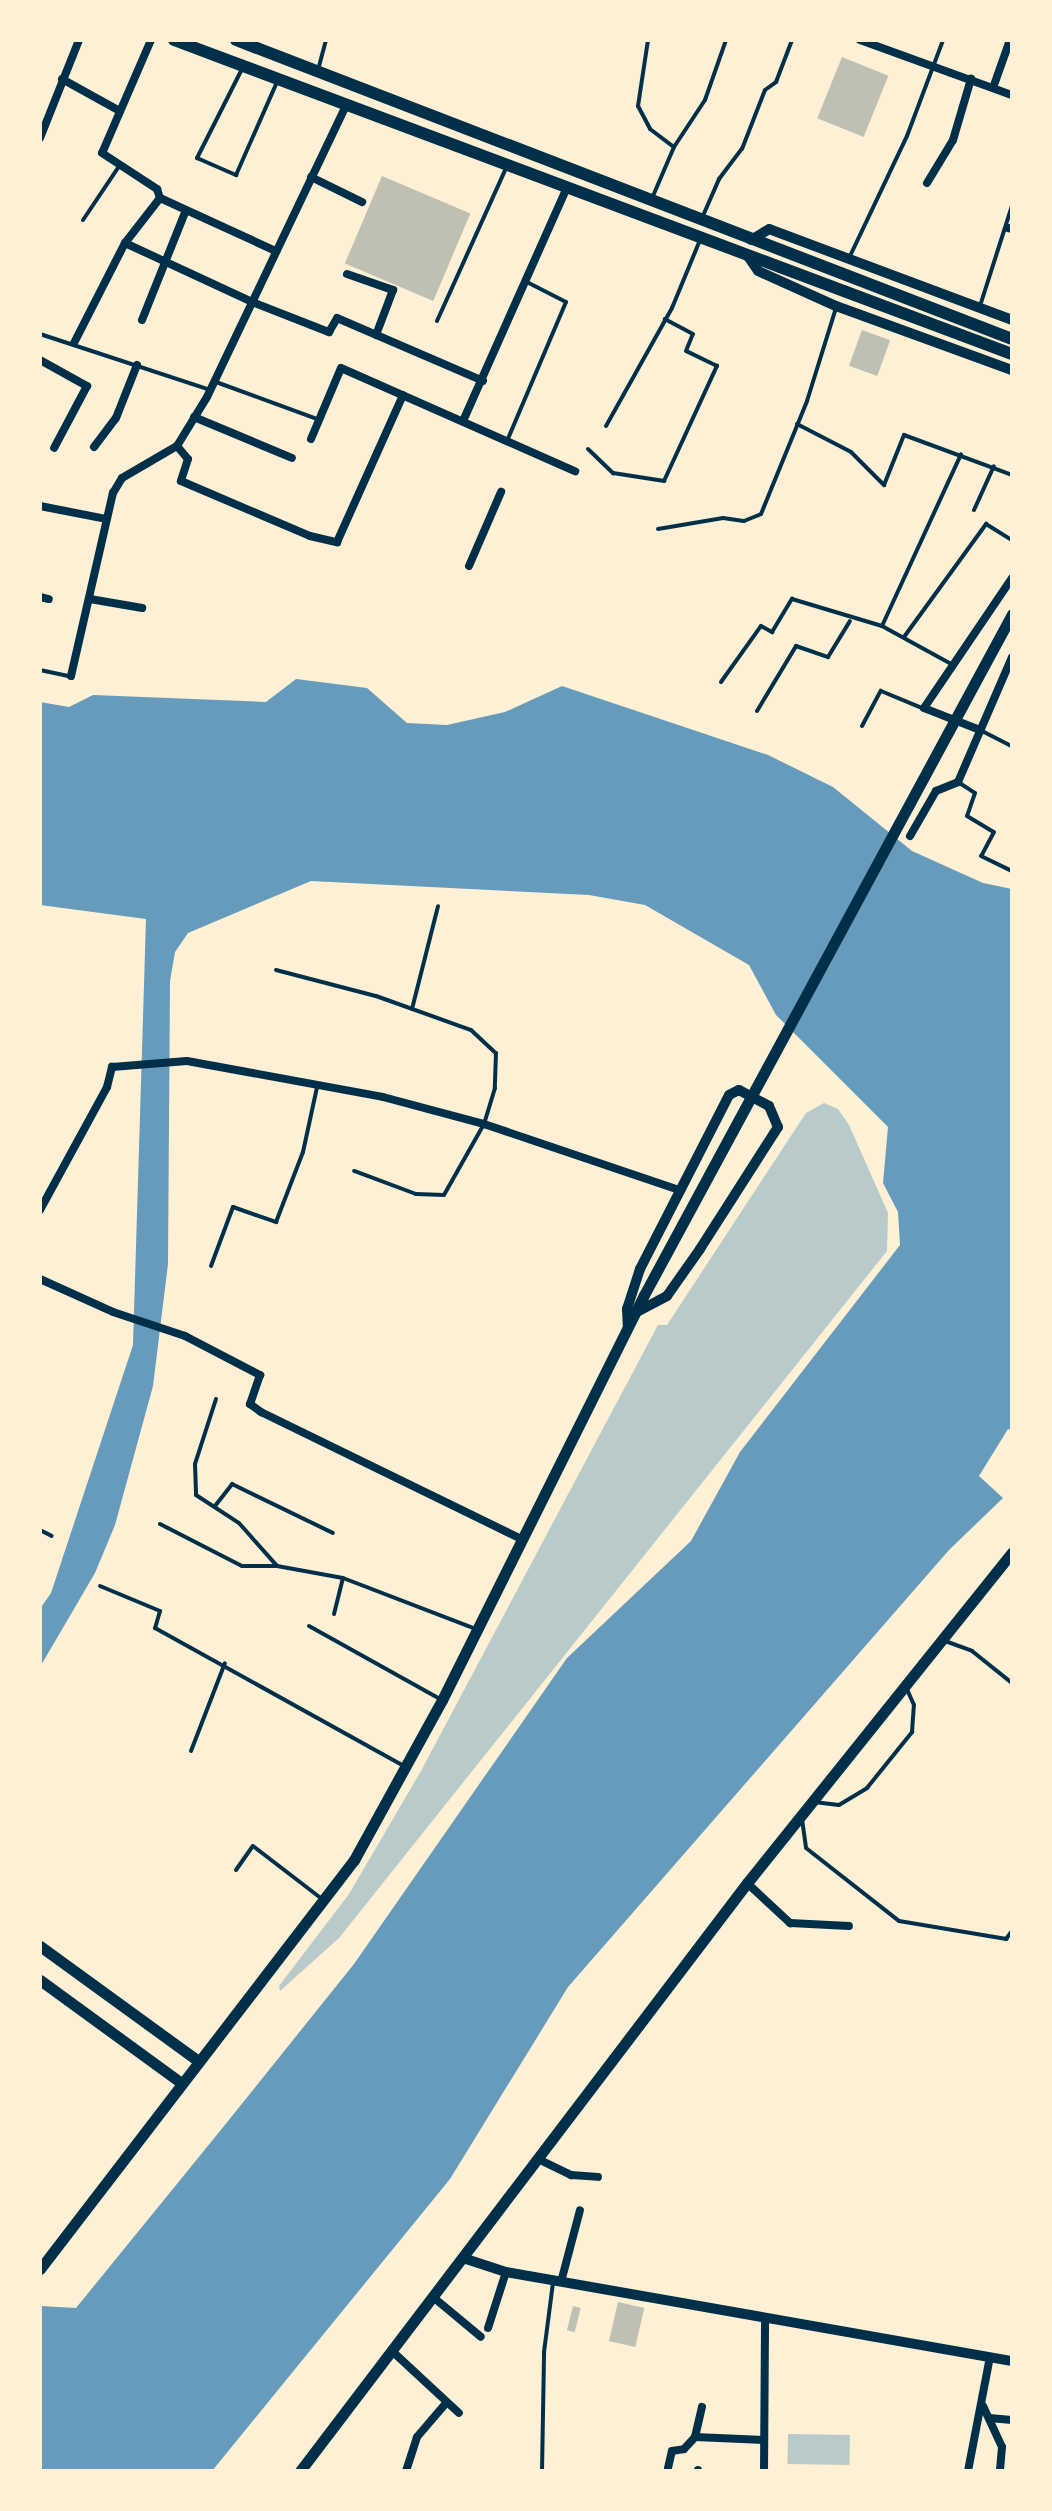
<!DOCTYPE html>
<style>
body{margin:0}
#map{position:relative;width:1052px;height:2511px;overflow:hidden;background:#fdf0d5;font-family:Literata,serif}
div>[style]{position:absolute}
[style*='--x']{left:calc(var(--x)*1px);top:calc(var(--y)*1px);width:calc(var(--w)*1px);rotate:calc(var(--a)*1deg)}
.green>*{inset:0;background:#b9caca;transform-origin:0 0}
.water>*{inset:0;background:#669bbc}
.building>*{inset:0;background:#bec0b2;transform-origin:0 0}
.service>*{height:4px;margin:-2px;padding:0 2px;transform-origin:2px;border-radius:2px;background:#003049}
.minor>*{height:8px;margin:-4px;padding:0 4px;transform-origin:4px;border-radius:4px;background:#003049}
.tertiary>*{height:10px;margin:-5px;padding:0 5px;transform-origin:5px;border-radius:5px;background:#003049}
.secondary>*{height:11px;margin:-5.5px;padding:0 5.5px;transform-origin:5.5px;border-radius:5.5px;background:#003049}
.primary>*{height:12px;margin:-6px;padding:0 6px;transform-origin:6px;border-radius:6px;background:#003049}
span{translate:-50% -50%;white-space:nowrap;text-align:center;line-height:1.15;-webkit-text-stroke:6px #fdf0d5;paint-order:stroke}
.frame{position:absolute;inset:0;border:42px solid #fdf0d5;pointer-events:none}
</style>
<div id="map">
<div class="green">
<i style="clip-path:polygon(824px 1103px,838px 1109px,849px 1125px,888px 1213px,887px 1251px,339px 1938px,280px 1991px,279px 1986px,349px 1894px,421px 1771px,658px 1325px,667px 1325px,806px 1113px)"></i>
<i style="left:788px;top:2434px;width:62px;height:30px;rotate:1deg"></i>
</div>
<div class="water">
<i style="clip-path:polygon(296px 679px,367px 688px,407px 723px,447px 725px,505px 712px,562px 686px,768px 755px,833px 787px,912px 851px,983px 883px,1012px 889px,1012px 1430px,1008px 1429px,979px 1476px,1003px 1498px,949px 1550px,568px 1987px,450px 2179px,212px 2471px,40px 2471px,40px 2306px,76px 2308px,220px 2131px,354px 1964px,567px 1658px,691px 1541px,740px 1452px,900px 1245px,898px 1212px,883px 1183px,888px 1127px,776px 1015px,749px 965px,645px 905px,589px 895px,311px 881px,188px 933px,175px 952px,170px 981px,168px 1264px,153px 1386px,115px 1525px,95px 1573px,40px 1667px,40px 1609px,51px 1593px,133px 1345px,146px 919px,40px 905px,40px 702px,69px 707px,93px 695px,266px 702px)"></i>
</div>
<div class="building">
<i style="left:842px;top:57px;width:50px;height:66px;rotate:22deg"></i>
<i style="left:382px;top:176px;width:96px;height:95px;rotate:23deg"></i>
<i style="left:862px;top:330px;width:30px;height:38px;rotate:20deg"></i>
<i style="left:618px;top:2302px;width:27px;height:40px;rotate:13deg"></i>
<i style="left:573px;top:2306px;width:8px;height:25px;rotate:14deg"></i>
</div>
<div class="service">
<i style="--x:648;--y:40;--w:67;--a:98.6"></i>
<i style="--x:638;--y:106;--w:26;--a:62"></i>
<i style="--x:650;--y:129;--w:30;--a:37"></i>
<i style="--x:242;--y:69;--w:100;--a:116.8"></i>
<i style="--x:197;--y:158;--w:43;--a:23.6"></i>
<i style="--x:236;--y:175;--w:102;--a:-66.2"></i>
<i style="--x:318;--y:70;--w:31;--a:-75"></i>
<i style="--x:653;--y:196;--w:53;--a:-66.8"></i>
<i style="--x:674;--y:147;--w:56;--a:-56.6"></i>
<i style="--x:705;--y:100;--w:64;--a:-70.7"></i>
<i style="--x:702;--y:218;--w:43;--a:-66.4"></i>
<i style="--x:719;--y:179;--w:38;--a:-53"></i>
<i style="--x:742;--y:149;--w:63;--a:-68.7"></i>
<i style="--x:765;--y:90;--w:14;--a:-36"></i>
<i style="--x:776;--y:82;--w:45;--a:-69.1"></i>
<i style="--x:83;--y:220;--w:66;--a:-56.1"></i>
<i style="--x:850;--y:256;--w:133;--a:-64.6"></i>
<i style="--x:907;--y:136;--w:103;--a:-69.4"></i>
<i style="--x:980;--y:306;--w:105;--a:-72.3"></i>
<i style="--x:437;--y:321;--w:168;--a:-65.7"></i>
<i style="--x:40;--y:334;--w:179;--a:18.2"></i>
<i style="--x:216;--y:382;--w:108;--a:20.1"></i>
<i style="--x:797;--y:424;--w:61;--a:27.4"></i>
<i style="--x:851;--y:452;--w:47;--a:45"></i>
<i style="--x:884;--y:485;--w:54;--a:-68.2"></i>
<i style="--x:904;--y:435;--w:115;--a:20.3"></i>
<i style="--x:606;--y:426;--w:135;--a:-60.8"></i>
<i style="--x:672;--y:308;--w:74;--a:-67.6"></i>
<i style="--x:507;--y:441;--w:151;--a:-67"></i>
<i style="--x:566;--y:302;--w:44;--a:-152.9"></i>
<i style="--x:588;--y:449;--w:35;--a:44"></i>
<i style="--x:613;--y:473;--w:52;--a:8.9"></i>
<i style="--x:664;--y:481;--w:127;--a:-65.3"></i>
<i style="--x:717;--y:366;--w:34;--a:-154"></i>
<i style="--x:686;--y:351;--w:18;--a:-68"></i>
<i style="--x:693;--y:334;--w:32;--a:-152"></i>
<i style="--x:974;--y:510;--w:48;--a:-65.6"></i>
<i style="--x:658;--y:529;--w:66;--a:-9.6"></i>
<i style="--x:723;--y:518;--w:21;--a:8"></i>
<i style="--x:744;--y:521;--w:18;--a:-22"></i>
<i style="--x:761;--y:514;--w:122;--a:-67.8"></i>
<i style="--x:807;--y:401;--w:97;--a:-72.7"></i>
<i style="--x:882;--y:626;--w:189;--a:-65.3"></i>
<i style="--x:904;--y:637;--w:140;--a:-54"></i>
<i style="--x:986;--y:524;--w:31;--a:32"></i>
<i style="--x:40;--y:670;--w:30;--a:12"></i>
<i style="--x:721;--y:682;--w:69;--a:-54.5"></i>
<i style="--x:761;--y:626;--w:13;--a:29"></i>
<i style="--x:772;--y:632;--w:39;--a:-59"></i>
<i style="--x:792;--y:599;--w:94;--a:16.7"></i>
<i style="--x:882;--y:626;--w:79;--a:28.8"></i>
<i style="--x:757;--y:711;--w:76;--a:-59"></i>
<i style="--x:796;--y:646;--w:34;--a:19"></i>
<i style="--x:828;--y:657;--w:42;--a:-58.6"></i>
<i style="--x:862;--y:726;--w:40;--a:-62"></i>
<i style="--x:881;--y:691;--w:44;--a:22.5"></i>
<i style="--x:982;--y:731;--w:34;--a:27"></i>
<i style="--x:958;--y:782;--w:20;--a:33"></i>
<i style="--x:975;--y:793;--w:24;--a:109"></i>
<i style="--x:967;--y:816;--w:31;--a:31"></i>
<i style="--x:994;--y:832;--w:27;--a:118"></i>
<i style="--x:981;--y:856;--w:34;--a:26"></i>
<i style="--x:276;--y:970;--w:103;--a:14.6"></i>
<i style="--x:376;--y:996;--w:101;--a:19.7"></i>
<i style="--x:471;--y:1030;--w:34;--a:43"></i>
<i style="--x:496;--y:1053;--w:35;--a:92"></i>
<i style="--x:495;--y:1088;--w:38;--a:107"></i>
<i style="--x:484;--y:1124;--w:81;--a:119.4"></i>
<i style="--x:444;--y:1195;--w:28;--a:-178"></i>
<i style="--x:416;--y:1194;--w:66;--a:-159.6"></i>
<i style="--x:412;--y:1009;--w:106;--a:-75.8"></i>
<i style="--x:211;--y:1266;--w:63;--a:-69.6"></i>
<i style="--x:233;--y:1207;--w:46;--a:19.2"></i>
<i style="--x:276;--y:1222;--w:75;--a:-68.9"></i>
<i style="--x:303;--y:1152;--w:66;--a:-77.8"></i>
<i style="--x:216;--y:1399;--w:68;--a:107.9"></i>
<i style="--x:195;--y:1464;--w:31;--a:88"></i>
<i style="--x:196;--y:1495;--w:51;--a:33.1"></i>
<i style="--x:239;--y:1523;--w:57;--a:48.5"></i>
<i style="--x:277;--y:1566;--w:67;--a:10.3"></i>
<i style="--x:343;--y:1578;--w:142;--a:21"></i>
<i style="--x:215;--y:1506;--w:28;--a:-52"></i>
<i style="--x:232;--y:1484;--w:112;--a:25.9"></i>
<i style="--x:160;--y:1524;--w:92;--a:27.1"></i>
<i style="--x:242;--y:1566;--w:35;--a:0"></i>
<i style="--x:40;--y:1530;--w:13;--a:27"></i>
<i style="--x:100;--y:1586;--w:65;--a:22.6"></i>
<i style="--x:160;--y:1611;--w:18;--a:106"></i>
<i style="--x:155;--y:1628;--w:282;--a:29"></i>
<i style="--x:334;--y:1614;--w:37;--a:-76"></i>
<i style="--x:309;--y:1626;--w:150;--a:29.1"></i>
<i style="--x:945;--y:1641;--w:29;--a:20"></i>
<i style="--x:972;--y:1651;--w:51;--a:38.7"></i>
<i style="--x:191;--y:1751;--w:94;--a:-68.9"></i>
<i style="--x:814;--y:1802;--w:25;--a:7"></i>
<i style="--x:839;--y:1805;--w:33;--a:-31"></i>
<i style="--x:867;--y:1788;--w:72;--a:-51.2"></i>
<i style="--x:912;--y:1732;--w:27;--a:-86"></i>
<i style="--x:914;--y:1705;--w:20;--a:-114"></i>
<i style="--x:802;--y:1819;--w:29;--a:82"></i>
<i style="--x:806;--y:1848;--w:118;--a:38.1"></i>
<i style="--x:899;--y:1921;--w:109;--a:9.5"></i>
<i style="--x:1006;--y:1939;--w:10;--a:-53"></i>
<i style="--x:236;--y:1870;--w:29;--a:-55"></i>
<i style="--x:253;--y:1846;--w:87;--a:37.5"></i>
<i style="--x:542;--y:2471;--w:119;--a:-89"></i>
<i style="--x:544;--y:2352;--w:70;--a:-82.6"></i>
</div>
<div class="minor">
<i style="--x:151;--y:40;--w:123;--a:113.4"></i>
<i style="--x:102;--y:153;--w:66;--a:33.2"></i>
<i style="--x:157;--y:189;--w:9;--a:72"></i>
<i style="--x:160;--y:198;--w:128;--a:24.6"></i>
<i style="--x:860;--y:40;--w:162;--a:19.9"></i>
<i style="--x:62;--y:79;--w:66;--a:28.9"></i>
<i style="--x:993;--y:88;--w:51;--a:-70.5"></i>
<i style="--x:40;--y:138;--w:105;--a:-68.3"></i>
<i style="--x:311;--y:177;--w:57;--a:26.1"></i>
<i style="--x:927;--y:183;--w:50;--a:-58.8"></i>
<i style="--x:953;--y:140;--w:64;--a:-73.6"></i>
<i style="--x:1008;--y:228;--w:4;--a:14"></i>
<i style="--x:125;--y:243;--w:140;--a:24.9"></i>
<i style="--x:252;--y:302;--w:83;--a:21.3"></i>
<i style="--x:329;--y:332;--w:16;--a:-60"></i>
<i style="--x:337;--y:318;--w:159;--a:23.3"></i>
<i style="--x:347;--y:274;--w:49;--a:19.2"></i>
<i style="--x:393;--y:290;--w:48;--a:110.7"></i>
<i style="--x:142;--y:320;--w:118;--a:-68.2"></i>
<i style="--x:74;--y:343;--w:112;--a:-63"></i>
<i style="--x:125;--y:243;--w:57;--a:-52.1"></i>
<i style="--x:40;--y:360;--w:54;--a:29"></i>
<i style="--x:87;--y:386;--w:70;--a:118"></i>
<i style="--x:194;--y:417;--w:106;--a:22.7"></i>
<i style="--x:463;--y:421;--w:253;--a:-66"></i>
<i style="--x:311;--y:439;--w:77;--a:-67.1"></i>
<i style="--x:341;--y:368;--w:256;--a:23.8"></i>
<i style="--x:177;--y:446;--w:17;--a:50"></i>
<i style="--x:188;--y:459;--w:23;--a:108"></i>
<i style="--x:181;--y:481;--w:140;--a:23.1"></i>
<i style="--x:310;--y:536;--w:28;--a:13"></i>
<i style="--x:337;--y:542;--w:161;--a:-65.8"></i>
<i style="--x:94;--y:447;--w:36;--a:-53"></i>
<i style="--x:116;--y:418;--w:57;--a:-68.4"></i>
<i style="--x:40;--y:506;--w:67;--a:11.1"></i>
<i style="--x:469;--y:566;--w:81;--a:-66.6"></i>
<i style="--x:40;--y:597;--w:9;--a:13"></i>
<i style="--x:90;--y:599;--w:53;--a:9.8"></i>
<i style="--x:71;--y:676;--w:188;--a:-77.1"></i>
<i style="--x:113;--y:493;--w:17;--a:-59"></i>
<i style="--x:122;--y:478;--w:64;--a:-30.2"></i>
<i style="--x:177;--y:446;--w:57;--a:-58.5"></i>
<i style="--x:207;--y:397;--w:323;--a:-64.5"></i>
<i style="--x:980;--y:730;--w:60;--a:-158.6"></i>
<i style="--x:924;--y:708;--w:157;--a:-55.9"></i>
<i style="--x:910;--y:836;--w:52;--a:-60"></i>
<i style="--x:936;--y:791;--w:24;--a:-22"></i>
<i style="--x:958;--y:782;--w:136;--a:-66.6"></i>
<i style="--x:40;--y:1210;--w:140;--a:-61.4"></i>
<i style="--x:107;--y:1087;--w:21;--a:-76"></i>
<i style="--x:112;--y:1067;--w:75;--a:-4.6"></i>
<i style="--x:187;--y:1061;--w:199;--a:10.4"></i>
<i style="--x:383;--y:1097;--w:105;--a:15"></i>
<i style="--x:484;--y:1124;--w:206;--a:18.7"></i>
<i style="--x:40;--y:1279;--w:80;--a:24.3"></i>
<i style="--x:113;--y:1312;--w:76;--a:18.4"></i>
<i style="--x:185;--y:1336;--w:85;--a:27.5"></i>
<i style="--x:260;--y:1375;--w:31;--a:109"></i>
<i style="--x:250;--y:1404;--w:14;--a:36"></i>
<i style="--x:261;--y:1412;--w:292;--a:26"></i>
<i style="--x:747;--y:1883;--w:59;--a:42.9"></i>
<i style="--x:790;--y:1923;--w:59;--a:2.9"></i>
<i style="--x:538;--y:2159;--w:37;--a:26"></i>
<i style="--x:571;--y:2175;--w:27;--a:4"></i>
<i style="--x:561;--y:2282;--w:74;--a:-75.2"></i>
<i style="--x:433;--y:2297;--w:62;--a:39.8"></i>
<i style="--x:488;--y:2328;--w:59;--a:-72.2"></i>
<i style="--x:392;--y:2351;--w:91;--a:42.8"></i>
<i style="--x:983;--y:2406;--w:45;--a:65.1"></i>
<i style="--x:1002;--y:2447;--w:24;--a:95"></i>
<i style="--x:989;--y:2418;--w:23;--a:5"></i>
<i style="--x:695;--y:2437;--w:69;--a:2.5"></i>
<i style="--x:668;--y:2468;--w:17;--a:-77"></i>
<i style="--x:672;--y:2451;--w:12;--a:-9"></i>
<i style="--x:684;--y:2449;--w:16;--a:-47"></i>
<i style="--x:695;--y:2437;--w:31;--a:-77"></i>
<i style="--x:406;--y:2471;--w:36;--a:-72"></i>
<i style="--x:417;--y:2437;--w:45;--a:-49.5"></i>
<i style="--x:698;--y:2471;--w:1;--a:-90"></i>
<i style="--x:764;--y:2471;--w:154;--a:-89.6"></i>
<i style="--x:968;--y:2471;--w:116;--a:-79.1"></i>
</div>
<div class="tertiary">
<i style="--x:751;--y:240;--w:21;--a:-31"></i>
<i style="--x:769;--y:229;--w:259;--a:20.5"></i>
<i style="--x:747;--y:255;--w:19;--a:55"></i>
<i style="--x:758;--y:271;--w:85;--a:24.2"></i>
<i style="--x:836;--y:306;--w:187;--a:20"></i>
<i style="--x:628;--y:1329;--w:20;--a:-93"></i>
<i style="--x:627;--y:1309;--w:42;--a:-72"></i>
<i style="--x:640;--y:1269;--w:195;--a:-62.9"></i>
<i style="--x:729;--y:1095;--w:11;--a:-27"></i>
<i style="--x:739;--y:1090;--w:34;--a:28"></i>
<i style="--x:769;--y:1106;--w:23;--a:67"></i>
<i style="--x:778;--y:1127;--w:145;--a:122.6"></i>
<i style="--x:700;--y:1249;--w:57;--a:125.1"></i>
<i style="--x:667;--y:1296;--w:36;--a:152"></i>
<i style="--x:463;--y:2258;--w:45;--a:18"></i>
<i style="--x:506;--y:2272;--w:514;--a:9.98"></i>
</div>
<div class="secondary">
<i style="--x:40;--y:1946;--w:194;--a:36"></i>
<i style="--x:40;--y:1980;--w:173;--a:36.1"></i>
<i style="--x:40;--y:2269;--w:516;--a:-52.49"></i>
<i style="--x:354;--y:1860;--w:183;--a:-61.2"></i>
<i style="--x:442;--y:1700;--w:453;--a:-63.5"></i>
<i style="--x:644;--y:1295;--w:774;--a:-61.61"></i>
<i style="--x:300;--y:2471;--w:739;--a:-52.76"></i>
<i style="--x:747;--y:1883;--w:424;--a:-51.3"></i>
</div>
<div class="primary">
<i style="--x:174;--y:40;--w:895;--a:20.54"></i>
<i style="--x:236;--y:40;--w:832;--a:21.07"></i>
</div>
<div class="frame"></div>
</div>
